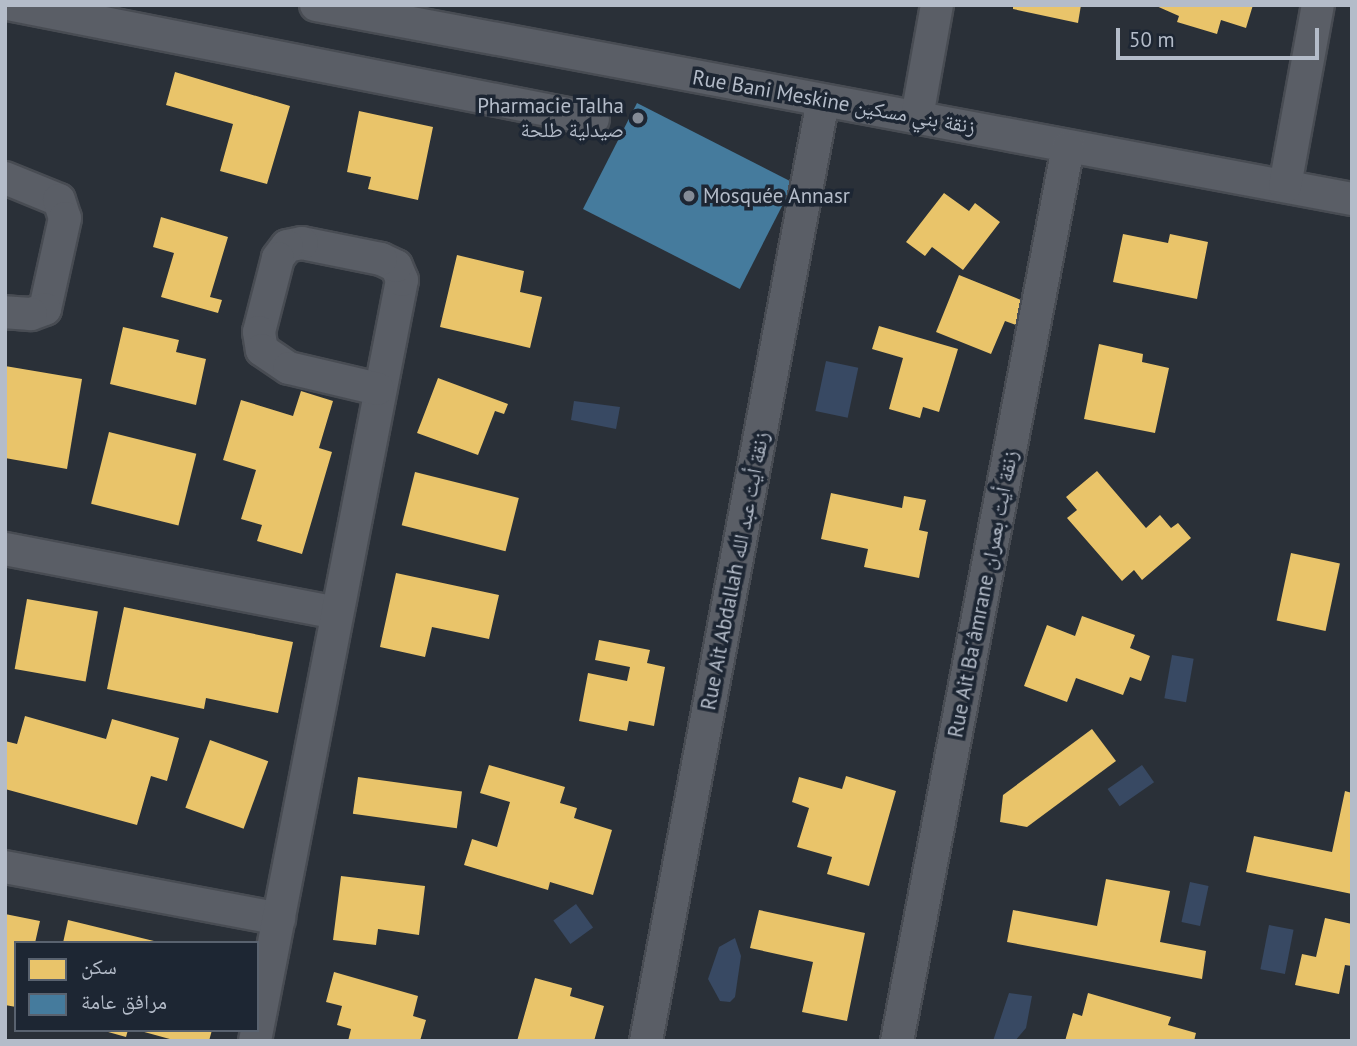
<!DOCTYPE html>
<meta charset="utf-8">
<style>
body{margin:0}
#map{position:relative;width:1357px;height:1046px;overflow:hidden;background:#2a3038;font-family:"PT Sans","Noto Naskh Arabic",sans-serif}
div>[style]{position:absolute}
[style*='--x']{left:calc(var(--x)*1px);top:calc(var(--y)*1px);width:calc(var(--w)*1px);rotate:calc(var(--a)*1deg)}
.water>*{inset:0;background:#384963;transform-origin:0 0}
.homes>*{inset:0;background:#e9c46a;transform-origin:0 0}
.public>*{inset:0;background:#457b9d;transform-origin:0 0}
.roads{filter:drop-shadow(2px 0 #484c53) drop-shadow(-2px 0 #484c53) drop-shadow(0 2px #484c53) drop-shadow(0 -2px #484c53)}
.street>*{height:32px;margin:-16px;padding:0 16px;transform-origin:16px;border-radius:16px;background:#5a5e66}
.dots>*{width:19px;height:19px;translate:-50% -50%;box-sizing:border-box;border:4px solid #1d2633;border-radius:50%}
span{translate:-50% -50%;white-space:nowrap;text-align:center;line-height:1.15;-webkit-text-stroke:7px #1d2633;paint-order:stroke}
.street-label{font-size:21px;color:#b4bcc9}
.poi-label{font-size:21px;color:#b4bcc9}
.right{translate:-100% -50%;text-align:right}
.left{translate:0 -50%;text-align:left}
.frame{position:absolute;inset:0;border:7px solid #b4bcc9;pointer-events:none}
.legend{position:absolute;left:14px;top:941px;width:245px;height:91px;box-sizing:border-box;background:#1d2633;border:2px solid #59626f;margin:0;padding:9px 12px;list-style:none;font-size:21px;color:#b4bcc9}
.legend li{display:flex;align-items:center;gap:14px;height:35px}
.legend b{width:35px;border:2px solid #59626f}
.scale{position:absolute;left:1116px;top:28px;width:203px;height:32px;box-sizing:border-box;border:4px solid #b4bcc9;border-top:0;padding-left:9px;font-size:21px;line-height:24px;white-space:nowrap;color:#b4bcc9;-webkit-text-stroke:5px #1d2633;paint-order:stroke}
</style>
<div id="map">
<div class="water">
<i style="left:826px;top:361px;width:33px;height:51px;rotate:12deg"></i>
<i style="clip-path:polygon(574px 401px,620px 407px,616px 429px,571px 420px)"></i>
<i style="left:1172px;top:655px;width:22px;height:44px;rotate:10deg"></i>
<i style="left:1142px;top:765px;width:21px;height:42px;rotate:55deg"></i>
<i style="left:1190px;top:882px;width:19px;height:41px;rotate:12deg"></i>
<i style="left:576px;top:904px;width:29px;height:28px;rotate:54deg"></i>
<i style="left:1269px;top:925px;width:25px;height:45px;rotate:11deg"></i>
<i style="clip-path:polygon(735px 938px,741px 956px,735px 997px,730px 1002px,720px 1001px,708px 979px,719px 947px)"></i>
<i style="clip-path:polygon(1009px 993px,1032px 996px,1026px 1028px,1015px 1041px,993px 1041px)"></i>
</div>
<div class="homes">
<i style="clip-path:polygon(1013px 5px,1081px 5px,1078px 23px,1013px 9px)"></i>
<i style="clip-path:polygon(1154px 5px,1253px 5px,1246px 28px,1221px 20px,1217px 34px,1177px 22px,1179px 16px)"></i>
<i style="clip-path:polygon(175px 72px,290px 106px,267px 184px,220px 171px,233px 124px,166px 105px)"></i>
<i style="clip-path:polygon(359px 111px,433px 127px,418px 200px,368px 189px,371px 177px,347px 172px)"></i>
<i style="clip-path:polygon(944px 193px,969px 211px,975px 203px,1000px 222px,963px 270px,932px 247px,925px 256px,906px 242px)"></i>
<i style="clip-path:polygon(161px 217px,228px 237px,210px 297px,222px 300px,218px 313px,161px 297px,174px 253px,153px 247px)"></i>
<i style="clip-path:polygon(1123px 234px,1168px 243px,1170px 234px,1208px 242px,1197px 299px,1113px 282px)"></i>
<i style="clip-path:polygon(457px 255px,524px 271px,520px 292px,542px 297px,530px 348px,440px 327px)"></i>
<i style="clip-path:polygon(959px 275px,1026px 302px,1016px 325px,1005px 321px,991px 354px,936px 332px)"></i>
<i style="clip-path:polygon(879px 326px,958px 349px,939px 412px,923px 407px,920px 418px,889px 409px,903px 358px,872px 349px)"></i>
<i style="clip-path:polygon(123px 327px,179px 340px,176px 352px,206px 359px,196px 405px,110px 384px)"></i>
<i style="clip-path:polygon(1099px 344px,1143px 354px,1142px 362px,1169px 368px,1155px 433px,1084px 419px)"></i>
<i style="clip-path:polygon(5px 366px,82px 379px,67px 469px,5px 458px)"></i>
<i style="clip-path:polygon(438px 378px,508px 404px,504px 414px,495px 411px,478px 455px,417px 433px)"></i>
<i style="clip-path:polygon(301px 391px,333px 401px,319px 448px,332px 452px,302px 554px,257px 541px,262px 525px,241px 519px,256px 470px,223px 460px,241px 400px,293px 416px)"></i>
<i style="left:109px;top:432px;width:90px;height:74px;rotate:14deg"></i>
<i style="clip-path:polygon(1097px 471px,1146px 528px,1160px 515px,1171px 528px,1178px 523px,1191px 538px,1142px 580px,1134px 570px,1122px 581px,1067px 518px,1077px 510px,1066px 497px)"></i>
<i style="left:415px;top:472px;width:107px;height:55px;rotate:14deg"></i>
<i style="clip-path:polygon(831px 493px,902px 508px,904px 496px,926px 500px,919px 530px,928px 532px,919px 578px,864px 567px,868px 549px,821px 539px)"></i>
<i style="left:1291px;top:553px;width:50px;height:69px;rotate:12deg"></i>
<i style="clip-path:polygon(396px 573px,499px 595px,489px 639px,432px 627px,425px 657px,380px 647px)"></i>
<i style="left:27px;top:599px;width:72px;height:71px;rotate:10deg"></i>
<i style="clip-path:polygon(124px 607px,293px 642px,278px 713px,206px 698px,204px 709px,107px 689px)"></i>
<i style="clip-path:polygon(1082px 616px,1135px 635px,1130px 648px,1150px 656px,1141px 681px,1130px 677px,1123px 695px,1076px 678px,1067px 702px,1024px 686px,1047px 625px,1075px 636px)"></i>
<i style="clip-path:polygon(599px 640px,650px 650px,647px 663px,665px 667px,654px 726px,629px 721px,627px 731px,579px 721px,588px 673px,627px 681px,630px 667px,595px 660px)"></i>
<i style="clip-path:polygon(25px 716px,106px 739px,112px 719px,179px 738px,167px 781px,151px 776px,137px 825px,5px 789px,5px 741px,17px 744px)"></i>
<i style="clip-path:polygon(1092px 729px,1116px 761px,1027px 827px,1000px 822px,1003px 795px)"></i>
<i style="left:210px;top:740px;width:62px;height:72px;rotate:20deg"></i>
<i style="clip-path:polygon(489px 765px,565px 787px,560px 803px,577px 808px,574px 818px,612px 830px,593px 895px,550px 882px,548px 890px,464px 865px,472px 839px,497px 847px,510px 802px,480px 793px)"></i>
<i style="clip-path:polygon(846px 776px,896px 791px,869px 886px,827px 874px,832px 857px,797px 847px,809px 808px,792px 802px,799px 777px,842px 789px)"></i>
<i style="left:358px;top:777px;width:105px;height:37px;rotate:8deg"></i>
<i style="clip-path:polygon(1345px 791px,1352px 793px,1352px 894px,1246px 872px,1254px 836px,1332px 852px)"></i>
<i style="clip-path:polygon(341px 876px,425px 886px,419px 935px,378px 929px,376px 945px,333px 940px)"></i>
<i style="clip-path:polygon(1106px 879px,1170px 891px,1160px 942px,1206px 951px,1202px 979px,1007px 942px,1013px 910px,1097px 926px)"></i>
<i style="clip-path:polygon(759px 910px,865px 933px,847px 1021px,802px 1012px,813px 962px,750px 948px)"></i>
<i style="clip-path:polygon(5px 914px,40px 921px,35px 943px,16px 943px,16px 1007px,5px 1005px)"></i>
<i style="clip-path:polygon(1325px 918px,1352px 924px,1352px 966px,1345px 965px,1339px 994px,1295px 985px,1302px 954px,1316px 957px)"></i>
<i style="clip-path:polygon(68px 920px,158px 942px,158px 943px,63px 943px)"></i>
<i style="clip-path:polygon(334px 972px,418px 996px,413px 1016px,426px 1020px,420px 1041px,348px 1041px,351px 1029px,337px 1025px,342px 1006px,326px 1002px)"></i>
<i style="clip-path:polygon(535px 978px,572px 988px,570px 996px,604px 1006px,594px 1041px,517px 1041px)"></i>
<i style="clip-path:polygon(1088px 993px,1171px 1017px,1168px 1025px,1196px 1033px,1194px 1041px,1065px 1041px,1073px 1013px,1082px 1016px)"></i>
<i style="clip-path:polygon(101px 1030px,128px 1030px,126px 1037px)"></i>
<i style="clip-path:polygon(137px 1030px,212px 1030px,209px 1041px,177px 1041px)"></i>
</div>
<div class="public">
<i style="left:637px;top:103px;width:176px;height:119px;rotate:27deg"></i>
</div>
<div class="roads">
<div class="street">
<i style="--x:13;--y:5;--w:591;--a:11.12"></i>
<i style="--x:316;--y:5;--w:1054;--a:10.61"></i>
<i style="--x:917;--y:117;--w:114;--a:-79.9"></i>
<i style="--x:5;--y:178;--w:58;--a:22.2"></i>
<i style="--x:59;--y:200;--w:19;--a:72"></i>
<i style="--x:65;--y:218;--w:93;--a:102.4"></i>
<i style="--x:45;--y:309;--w:15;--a:160"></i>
<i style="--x:31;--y:314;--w:26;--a:-176"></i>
<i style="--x:1285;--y:186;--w:184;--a:-79.7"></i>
<i style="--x:5;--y:549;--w:338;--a:10.9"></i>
<i style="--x:5;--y:867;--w:279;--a:10.7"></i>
<i style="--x:255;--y:1041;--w:775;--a:-79.07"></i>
<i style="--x:402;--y:280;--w:15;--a:-113"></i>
<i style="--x:396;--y:266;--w:17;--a:-155"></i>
<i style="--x:381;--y:259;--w:81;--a:-168.6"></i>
<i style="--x:302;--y:243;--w:15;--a:169"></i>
<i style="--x:287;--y:246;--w:15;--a:127"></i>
<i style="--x:278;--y:258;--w:76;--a:104.4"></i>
<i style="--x:259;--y:332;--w:18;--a:81"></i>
<i style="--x:262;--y:350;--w:32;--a:34"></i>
<i style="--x:289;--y:368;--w:91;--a:13.3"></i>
<i style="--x:646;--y:1041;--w:957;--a:-79.34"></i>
<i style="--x:897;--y:1041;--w:910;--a:-79.17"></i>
</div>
</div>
<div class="dots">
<i style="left:638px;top:118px;background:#848b96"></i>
<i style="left:689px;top:196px;background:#848b96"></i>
</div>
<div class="street-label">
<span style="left:834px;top:102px;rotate:10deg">Rue Bani Meskine زنقة بني مسكين</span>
<span style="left:735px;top:571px;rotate:-79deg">Rue Ait Abdallah زنقة أيت عبد الله</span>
<span style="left:983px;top:594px;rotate:-79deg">Rue Ait Ba´âmrane زنقة أيت بعمران</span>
</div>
<div class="poi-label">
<span class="right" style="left:624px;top:118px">Pharmacie Talha<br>صيدلية طلحة</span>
<span class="left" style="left:703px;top:196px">Mosquée Annasr</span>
</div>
<div class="frame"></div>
<ul class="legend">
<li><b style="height:19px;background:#e9c46a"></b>سكن</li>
<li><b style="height:19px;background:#457b9d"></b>مرافق عامة</li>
</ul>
<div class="scale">50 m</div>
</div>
